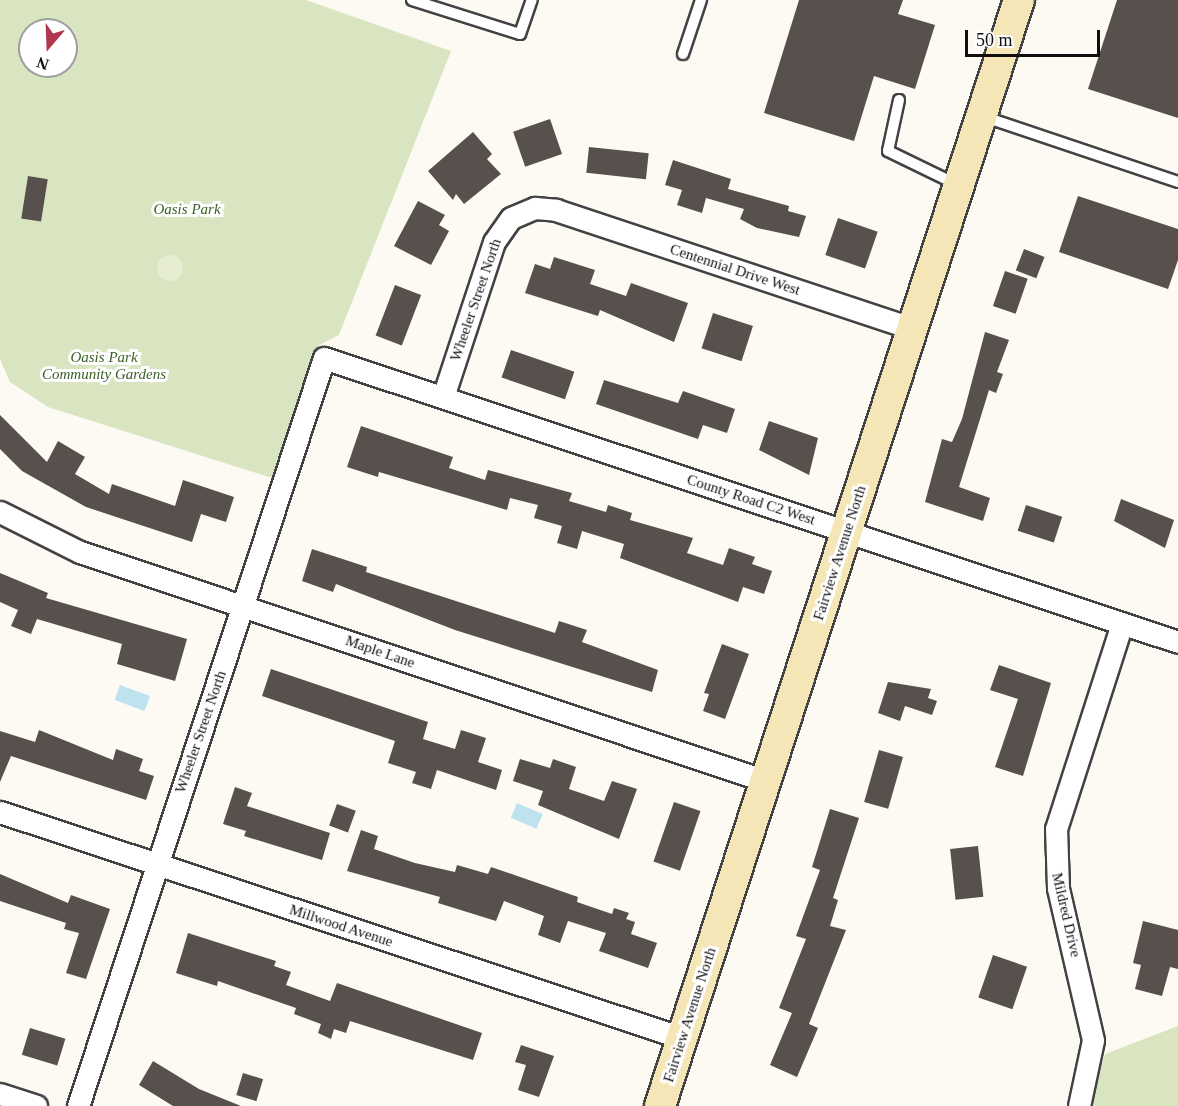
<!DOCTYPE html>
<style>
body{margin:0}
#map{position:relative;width:1178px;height:1106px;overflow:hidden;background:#fdfaf3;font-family:Georgia,serif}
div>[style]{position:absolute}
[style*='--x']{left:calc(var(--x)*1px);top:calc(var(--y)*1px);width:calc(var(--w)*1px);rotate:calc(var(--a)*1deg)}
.green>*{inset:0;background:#d8e5c0}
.pitch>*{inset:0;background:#e7edd1}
.round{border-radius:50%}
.water>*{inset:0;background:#bee3ef;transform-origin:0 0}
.building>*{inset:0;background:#57504d;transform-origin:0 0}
.roads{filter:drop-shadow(2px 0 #424242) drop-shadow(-2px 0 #424242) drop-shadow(0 2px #424242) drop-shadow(0 -2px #424242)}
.lane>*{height:10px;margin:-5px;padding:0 5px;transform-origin:5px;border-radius:5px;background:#fff}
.street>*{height:21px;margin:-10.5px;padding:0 10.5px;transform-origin:10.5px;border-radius:10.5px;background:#fff}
.secondary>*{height:30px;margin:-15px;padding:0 15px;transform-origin:15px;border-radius:15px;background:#f5e6b7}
span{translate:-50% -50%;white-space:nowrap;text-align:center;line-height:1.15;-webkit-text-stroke:6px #fff;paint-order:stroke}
.park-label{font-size:15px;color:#3b6027;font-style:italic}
.street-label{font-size:15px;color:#0f0f0f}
.north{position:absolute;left:18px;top:18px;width:60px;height:60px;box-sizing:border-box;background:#fff;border:2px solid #9f9f9f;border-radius:50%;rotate:199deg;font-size:16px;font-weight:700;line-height:24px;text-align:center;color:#0f0f0f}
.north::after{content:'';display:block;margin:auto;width:21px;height:27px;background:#af384e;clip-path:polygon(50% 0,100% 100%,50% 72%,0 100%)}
.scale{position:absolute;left:965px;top:30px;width:135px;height:27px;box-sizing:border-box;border:3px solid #0f0f0f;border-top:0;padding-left:8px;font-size:18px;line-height:21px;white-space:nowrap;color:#0f0f0f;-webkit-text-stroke:4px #fff;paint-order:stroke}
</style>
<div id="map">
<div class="green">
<i style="clip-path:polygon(evenodd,0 0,306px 0,451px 51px,339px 335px,319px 345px,272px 478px,48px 407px,10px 382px,0 359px,0 0,30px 30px,66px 30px,66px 66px,30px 66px,30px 30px)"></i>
<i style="clip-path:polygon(1178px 1026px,1178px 1106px,1091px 1106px,1105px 1054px)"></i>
</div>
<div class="pitch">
<i class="round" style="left:157px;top:255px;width:26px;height:26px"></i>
</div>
<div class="water">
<i style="left:120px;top:685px;width:32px;height:16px;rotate:20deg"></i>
<i style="left:517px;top:803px;width:28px;height:16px;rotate:23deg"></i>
</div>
<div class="building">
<i style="clip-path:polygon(799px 0,903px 0,898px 14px,935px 25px,915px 89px,874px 76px,854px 141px,764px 113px)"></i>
<i style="clip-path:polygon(1117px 0,1178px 0,1178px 118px,1088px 89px)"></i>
<i style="left:550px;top:119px;width:37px;height:39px;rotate:71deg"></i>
<i style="clip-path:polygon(473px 132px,492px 154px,487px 159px,501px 174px,464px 204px,456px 194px,453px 200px,428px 171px)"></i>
<i style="left:589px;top:147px;width:60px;height:26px;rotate:6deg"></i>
<i style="clip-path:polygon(673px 160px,731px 179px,728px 189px,789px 206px,788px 211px,806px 216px,799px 237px,757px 228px,740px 219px,744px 209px,706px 198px,702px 213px,677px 205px,682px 190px,665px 185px)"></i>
<i style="left:28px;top:176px;width:20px;height:43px;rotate:9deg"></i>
<i style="clip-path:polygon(1078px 196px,1178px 229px,1178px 260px,1168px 289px,1059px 252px)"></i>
<i style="clip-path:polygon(418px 201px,445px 215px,439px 225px,449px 231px,431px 265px,394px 246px)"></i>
<i style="left:838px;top:218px;width:42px;height:39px;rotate:19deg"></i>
<i style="left:1024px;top:249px;width:22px;height:23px;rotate:21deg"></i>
<i style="clip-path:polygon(554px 257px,595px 270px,590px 284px,626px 296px,631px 283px,688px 303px,674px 342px,600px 310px,598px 316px,525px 293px,535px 264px,550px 269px)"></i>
<i style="left:1005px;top:271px;width:24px;height:37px;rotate:19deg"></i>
<i style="left:395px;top:285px;width:28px;height:54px;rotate:21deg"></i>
<i style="left:713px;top:313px;width:42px;height:37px;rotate:18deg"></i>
<i style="clip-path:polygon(985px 332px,1009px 340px,997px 372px,1003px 374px,996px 393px,989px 390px,959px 487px,990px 498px,983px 521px,925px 502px,942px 439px,952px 442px,962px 419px)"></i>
<i style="left:511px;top:350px;width:67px;height:29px;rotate:19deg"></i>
<i style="clip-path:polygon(604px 380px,678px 403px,683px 391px,735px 409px,727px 433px,703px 425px,698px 439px,596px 404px)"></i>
<i style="clip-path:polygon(0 415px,47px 462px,58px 441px,85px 457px,75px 474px,109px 494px,112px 484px,175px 506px,183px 480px,234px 497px,226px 522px,201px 514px,192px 542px,86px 507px,22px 471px,0 449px)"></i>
<i style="clip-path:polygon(769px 421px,818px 438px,809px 475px,759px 450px)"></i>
<i style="clip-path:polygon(361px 426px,453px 457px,449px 468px,485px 480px,488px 470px,572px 493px,569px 501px,606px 512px,608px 505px,632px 513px,630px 520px,693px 538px,687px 553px,723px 565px,729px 548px,755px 557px,752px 564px,772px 571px,764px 594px,743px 587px,738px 602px,714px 593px,620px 558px,624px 544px,582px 531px,577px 549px,557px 543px,562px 526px,534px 518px,538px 505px,510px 498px,507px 510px,379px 472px,378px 477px,347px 467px)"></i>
<i style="clip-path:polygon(1121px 499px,1174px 520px,1165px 548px,1114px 521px)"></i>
<i style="left:1026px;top:505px;width:38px;height:27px;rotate:18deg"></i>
<i style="clip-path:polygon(312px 549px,367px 567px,366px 572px,555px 633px,559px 621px,587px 630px,582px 642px,658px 670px,652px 692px,455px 630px,336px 584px,333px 592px,302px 581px)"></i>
<i style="clip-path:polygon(0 573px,48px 593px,46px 598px,187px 639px,175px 681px,117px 664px,122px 644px,37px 619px,31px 634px,11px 626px,18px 610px,0 602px)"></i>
<i style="clip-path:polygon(722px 644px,749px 654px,725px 719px,703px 711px,709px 694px,704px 693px)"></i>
<i style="clip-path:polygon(999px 665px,1051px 683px,1023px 776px,995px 767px,1018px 699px,990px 690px)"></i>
<i style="clip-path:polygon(271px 669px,428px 722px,423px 739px,455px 749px,461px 730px,486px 738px,478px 762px,502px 770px,496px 790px,437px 770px,431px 789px,412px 783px,416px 772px,388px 763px,395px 741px,262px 696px)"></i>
<i style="clip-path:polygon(888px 682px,931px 689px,928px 698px,937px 701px,932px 715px,905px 706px,900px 721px,878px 713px)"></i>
<i style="clip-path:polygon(39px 730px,113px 760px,116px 749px,143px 759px,139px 771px,154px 776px,146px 800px,11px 756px,0 782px,0 731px,35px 742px)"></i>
<i style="left:879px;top:750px;width:25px;height:54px;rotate:16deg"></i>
<i style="clip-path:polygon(520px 759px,550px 768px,553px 759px,576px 767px,569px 789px,604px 801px,612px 781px,637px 789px,619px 839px,538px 805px,543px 791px,513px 781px)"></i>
<i style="clip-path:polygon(235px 787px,252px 793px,247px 806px,330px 833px,322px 860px,244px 836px,246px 831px,223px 824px)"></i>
<i style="left:674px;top:802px;width:28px;height:63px;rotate:19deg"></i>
<i style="left:337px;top:804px;width:20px;height:23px;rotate:20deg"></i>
<i style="clip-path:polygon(830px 809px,859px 818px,833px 898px,838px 900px,830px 926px,846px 930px,809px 1024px,818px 1028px,797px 1077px,770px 1065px,792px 1013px,779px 1008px,806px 939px,796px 936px,820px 870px,812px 867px)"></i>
<i style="clip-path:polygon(361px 830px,378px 836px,374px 849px,415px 863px,455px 872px,457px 865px,488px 874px,491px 867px,578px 897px,577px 902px,612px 914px,614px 908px,629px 913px,626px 919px,635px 922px,631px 934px,657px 943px,648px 968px,599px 951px,606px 933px,568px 921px,560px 943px,538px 935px,544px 916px,504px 901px,496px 921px,438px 903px,440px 897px,347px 871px)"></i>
<i style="left:978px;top:846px;width:51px;height:28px;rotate:84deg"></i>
<i style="clip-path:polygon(0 874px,68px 903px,71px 895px,110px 909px,86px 979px,66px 973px,79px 933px,64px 929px,66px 923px,0 901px)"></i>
<i style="clip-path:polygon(1143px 921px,1178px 930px,1178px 969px,1170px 967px,1162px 996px,1135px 989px,1141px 965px,1133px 963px)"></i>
<i style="clip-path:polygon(188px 933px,276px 961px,274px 966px,291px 972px,286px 985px,330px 1001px,337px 983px,482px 1033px,473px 1060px,350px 1021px,346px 1033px,334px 1029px,331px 1039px,318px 1033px,321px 1024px,294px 1014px,296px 1008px,218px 981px,217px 986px,176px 973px)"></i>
<i style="left:993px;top:955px;width:36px;height:45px;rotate:19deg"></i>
<i style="left:30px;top:1028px;width:37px;height:28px;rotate:17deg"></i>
<i style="clip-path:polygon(521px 1045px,554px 1056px,539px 1097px,518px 1090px,526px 1065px,515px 1062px)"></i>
<i style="clip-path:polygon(153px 1061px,199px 1089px,241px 1106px,173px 1106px,139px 1085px)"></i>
<i style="left:243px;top:1073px;width:21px;height:23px;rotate:17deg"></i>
</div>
<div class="roads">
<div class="lane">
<i style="--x:412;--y:0;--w:113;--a:17.5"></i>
<i style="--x:520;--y:34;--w:36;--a:-71"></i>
<i style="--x:683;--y:54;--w:57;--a:-71.6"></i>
<i style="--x:899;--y:100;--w:52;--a:102.2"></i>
<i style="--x:888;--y:151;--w:76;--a:25.9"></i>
<i style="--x:982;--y:116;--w:207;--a:18.6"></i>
</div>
<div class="street">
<i style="--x:443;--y:397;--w:163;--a:-71.8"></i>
<i style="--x:494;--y:242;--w:29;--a:-55"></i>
<i style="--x:511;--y:218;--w:26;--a:-23"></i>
<i style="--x:535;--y:208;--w:21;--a:5"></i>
<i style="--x:556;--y:210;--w:376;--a:18.4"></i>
<i style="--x:0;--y:512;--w:89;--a:26.6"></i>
<i style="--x:80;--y:552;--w:723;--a:18.46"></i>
<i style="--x:0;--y:812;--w:718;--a:18.33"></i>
<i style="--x:0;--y:1094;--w:38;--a:18"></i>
<i style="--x:78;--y:1106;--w:787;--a:-71.8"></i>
<i style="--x:324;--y:358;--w:900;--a:18.39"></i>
<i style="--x:1079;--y:1106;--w:67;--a:-78"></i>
<i style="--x:1093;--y:1040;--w:156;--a:-103"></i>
<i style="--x:1058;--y:888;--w:59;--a:-91.9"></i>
<i style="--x:1056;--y:829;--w:216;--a:-72.2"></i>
</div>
<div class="secondary">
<i style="--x:660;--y:1106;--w:1163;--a:-72.02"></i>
</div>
</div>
<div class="park-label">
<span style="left:187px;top:210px">Oasis Park</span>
<span style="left:104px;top:366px">Oasis Park<br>Community Gardens</span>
</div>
<div class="street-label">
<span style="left:735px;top:270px;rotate:18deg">Centennial Drive West</span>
<span style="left:476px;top:300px;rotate:-71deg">Wheeler Street North</span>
<span style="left:751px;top:500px;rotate:18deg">County Road C2 West</span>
<span style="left:840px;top:553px;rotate:-72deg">Fairview Avenue North</span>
<span style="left:380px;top:652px;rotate:19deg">Maple Lane</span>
<span style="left:201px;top:732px;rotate:-71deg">Wheeler Street North</span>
<span style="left:1066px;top:915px;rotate:77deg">Mildred Drive</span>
<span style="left:341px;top:926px;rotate:18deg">Millwood Avenue</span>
<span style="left:690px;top:1015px;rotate:-72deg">Fairview Avenue North</span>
</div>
<div class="north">N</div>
<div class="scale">50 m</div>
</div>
